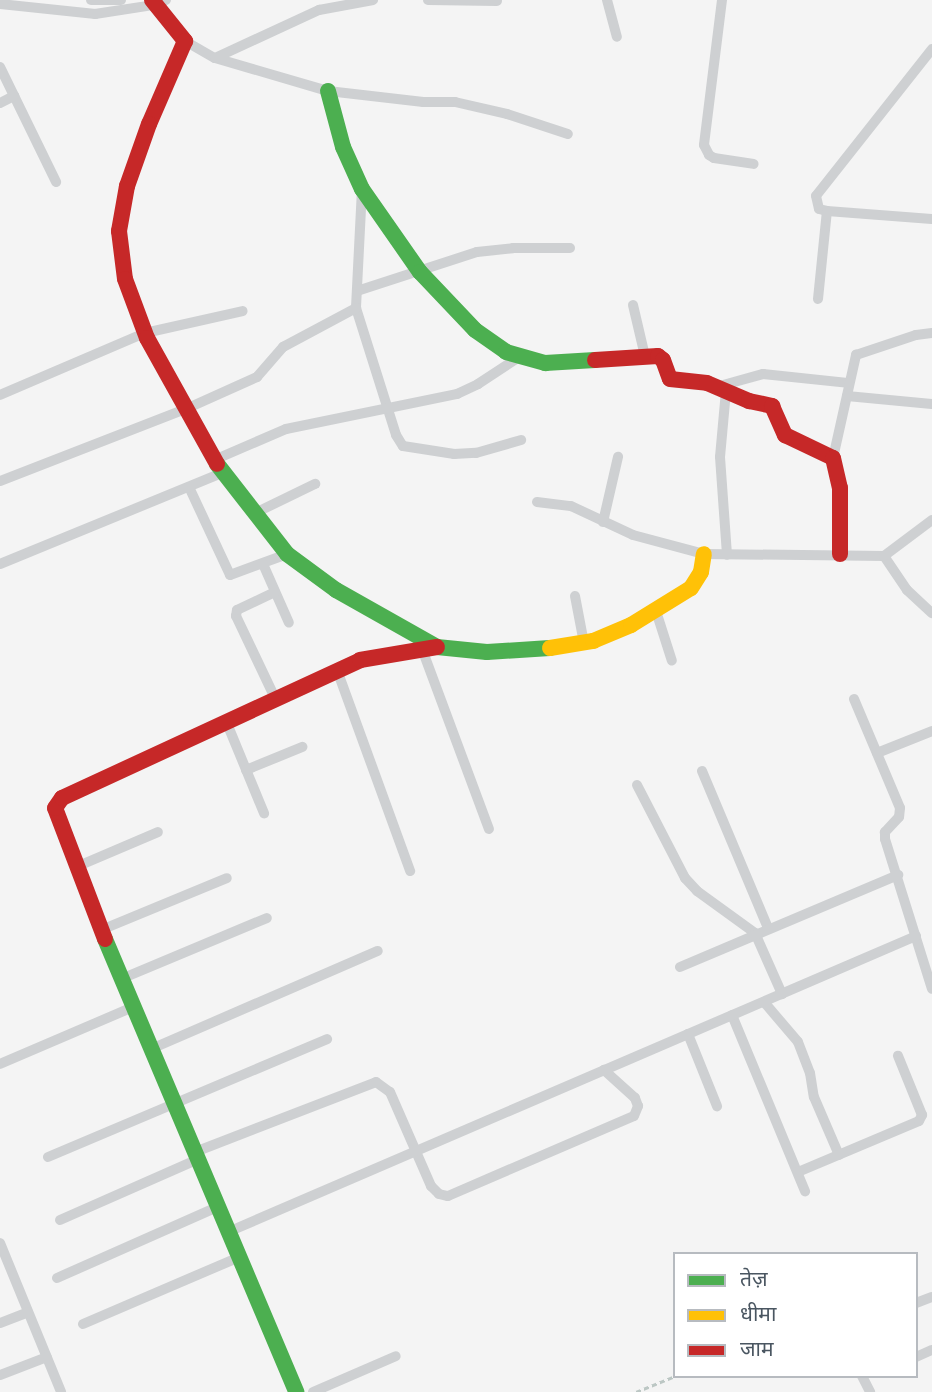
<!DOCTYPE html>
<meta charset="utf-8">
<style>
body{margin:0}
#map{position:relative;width:932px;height:1392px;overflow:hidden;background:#f4f4f4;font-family:"Varela Round","Noto Sans Devanagari",sans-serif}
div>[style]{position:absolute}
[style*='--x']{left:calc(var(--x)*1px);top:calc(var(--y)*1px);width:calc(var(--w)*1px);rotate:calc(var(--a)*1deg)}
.path>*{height:2.5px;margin-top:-1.25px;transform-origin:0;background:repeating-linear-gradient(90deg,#bcc7c4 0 5px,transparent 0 8.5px)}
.street>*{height:10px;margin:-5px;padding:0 5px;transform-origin:5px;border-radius:5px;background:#ced0d2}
.fast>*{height:16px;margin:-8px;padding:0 8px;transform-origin:8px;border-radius:8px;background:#4caf50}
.slow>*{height:16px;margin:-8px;padding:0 8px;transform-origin:8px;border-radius:8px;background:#ffc107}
.jam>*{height:16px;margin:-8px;padding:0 8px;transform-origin:8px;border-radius:8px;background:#c62828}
span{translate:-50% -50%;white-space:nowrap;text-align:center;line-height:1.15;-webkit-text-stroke:7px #fff;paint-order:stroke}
.legend{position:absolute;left:673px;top:1252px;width:245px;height:126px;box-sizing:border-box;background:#fff;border:2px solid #b7bbc0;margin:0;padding:9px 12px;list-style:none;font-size:21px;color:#4a5661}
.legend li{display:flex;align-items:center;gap:14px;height:35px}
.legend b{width:35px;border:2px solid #b7bbc0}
</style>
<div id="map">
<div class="path">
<i style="--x:636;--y:1392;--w:42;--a:-22.3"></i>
</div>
<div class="street">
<i style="--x:91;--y:0;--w:30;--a:0"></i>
<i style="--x:428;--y:0;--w:69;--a:0.8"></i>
<i style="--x:607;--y:0;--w:38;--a:75"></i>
<i style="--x:722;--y:0;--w:146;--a:97.1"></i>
<i style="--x:704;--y:145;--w:11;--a:63"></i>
<i style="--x:709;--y:155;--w:6;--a:31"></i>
<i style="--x:714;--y:158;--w:40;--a:8.5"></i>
<i style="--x:0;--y:4;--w:96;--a:6"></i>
<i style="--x:95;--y:14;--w:60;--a:-8.7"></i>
<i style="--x:154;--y:5;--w:13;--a:-23"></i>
<i style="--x:185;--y:41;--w:34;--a:30"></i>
<i style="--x:215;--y:58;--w:118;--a:16.3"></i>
<i style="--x:328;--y:91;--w:96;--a:6.6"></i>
<i style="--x:423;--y:102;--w:32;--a:0"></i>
<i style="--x:455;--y:102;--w:53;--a:13"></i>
<i style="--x:507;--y:114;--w:64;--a:18.2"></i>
<i style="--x:932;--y:49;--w:187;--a:128.3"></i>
<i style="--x:816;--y:196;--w:13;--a:77"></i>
<i style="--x:819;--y:209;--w:8;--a:14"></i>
<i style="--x:827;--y:211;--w:105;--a:4.4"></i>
<i style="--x:215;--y:58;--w:115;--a:-24.8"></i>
<i style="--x:319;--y:10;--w:55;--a:-10.5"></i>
<i style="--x:0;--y:67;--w:128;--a:64"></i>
<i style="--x:0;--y:103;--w:16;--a:-27"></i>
<i style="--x:362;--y:189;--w:119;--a:92.9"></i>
<i style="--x:356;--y:308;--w:133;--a:72.5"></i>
<i style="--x:396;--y:435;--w:13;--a:58"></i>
<i style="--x:403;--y:446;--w:52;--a:8.9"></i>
<i style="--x:454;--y:454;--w:22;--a:-3"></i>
<i style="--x:476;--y:453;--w:47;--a:-16.1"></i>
<i style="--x:357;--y:291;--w:126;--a:-18"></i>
<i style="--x:477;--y:252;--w:36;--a:-6"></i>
<i style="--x:513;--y:248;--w:57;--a:0"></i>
<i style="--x:818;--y:299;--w:88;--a:-84.2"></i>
<i style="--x:633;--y:305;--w:52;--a:76.8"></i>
<i style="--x:716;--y:387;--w:49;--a:-15.5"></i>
<i style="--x:763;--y:374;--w:85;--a:6"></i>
<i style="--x:726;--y:391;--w:66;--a:95.2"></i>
<i style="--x:720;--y:457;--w:98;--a:85.9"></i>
<i style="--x:0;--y:395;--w:158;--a:-23.2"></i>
<i style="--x:145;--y:333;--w:100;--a:-12.7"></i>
<i style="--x:847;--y:396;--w:85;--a:5.4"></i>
<i style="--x:833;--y:458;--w:106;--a:-77.4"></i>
<i style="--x:856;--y:355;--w:63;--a:-18.4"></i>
<i style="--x:916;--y:335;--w:16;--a:-7"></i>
<i style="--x:214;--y:460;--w:78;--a:-23.3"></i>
<i style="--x:286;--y:429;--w:175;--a:-11.6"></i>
<i style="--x:457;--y:394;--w:23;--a:-25"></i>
<i style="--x:478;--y:384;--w:49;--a:-33.4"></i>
<i style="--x:0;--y:481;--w:202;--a:-21.2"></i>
<i style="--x:188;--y:408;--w:76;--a:-24.2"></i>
<i style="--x:257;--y:377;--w:40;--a:-49"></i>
<i style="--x:283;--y:347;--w:83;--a:-28.1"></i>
<i style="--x:189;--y:487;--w:97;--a:65"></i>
<i style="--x:230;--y:575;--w:61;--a:-20.2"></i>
<i style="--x:537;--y:502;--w:34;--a:7"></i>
<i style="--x:571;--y:506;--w:68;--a:25.1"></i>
<i style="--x:633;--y:535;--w:73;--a:15"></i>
<i style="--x:704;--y:554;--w:180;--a:0.6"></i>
<i style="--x:884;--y:556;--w:41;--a:55.9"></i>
<i style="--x:907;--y:590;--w:34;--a:43"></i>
<i style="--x:255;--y:513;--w:67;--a:-25.8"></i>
<i style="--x:603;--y:522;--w:67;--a:-77"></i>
<i style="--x:884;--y:556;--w:60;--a:-36.9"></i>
<i style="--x:0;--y:564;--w:240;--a:-22.3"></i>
<i style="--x:263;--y:564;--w:64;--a:66.2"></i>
<i style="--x:575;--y:596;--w:48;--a:79.2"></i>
<i style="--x:656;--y:611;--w:52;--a:72.3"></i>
<i style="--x:422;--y:649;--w:192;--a:69.6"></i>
<i style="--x:337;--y:670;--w:214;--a:70"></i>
<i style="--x:275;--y:698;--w:91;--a:-115.4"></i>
<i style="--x:236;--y:616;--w:6;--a:-81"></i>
<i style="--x:237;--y:610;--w:42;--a:-25.3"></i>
<i style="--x:854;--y:699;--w:118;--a:67.1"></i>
<i style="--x:900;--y:808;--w:9;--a:96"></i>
<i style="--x:899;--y:817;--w:21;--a:133"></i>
<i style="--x:885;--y:832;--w:7;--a:90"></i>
<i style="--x:885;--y:839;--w:157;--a:72.6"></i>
<i style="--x:226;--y:721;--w:100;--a:67.6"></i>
<i style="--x:877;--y:753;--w:59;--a:-21.8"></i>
<i style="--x:246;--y:770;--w:61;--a:-22.3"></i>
<i style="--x:702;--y:771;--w:170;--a:67.2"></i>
<i style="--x:637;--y:785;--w:105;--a:62.7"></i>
<i style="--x:685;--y:878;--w:18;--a:47"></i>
<i style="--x:697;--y:891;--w:72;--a:35.9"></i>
<i style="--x:755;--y:933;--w:67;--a:66.1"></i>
<i style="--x:76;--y:867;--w:89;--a:-23.1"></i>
<i style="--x:101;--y:930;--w:136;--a:-22.4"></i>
<i style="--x:680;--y:967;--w:237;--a:-22.9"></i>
<i style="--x:121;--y:979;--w:158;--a:-22.7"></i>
<i style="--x:764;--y:1002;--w:52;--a:49.6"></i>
<i style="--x:798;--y:1042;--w:33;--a:69"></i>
<i style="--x:810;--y:1073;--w:24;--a:81"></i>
<i style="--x:814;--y:1097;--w:63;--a:66.7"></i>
<i style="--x:732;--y:1015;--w:191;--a:67.5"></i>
<i style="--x:688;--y:1034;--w:78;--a:68.1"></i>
<i style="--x:151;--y:1049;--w:247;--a:-23.4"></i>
<i style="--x:0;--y:1064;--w:145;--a:-23.2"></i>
<i style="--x:195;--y:1152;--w:194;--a:-21.1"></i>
<i style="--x:376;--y:1082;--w:17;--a:36"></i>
<i style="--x:390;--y:1092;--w:103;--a:66.4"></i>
<i style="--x:431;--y:1186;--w:11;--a:45"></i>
<i style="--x:439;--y:1194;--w:9;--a:13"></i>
<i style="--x:448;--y:1196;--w:202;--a:-23.3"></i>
<i style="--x:634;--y:1116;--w:11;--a:-68"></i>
<i style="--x:638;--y:1106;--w:9;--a:-111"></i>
<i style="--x:635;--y:1098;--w:42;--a:-137.9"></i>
<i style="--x:48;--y:1157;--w:303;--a:-22.9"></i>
<i style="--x:798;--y:1172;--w:131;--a:-22.9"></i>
<i style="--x:919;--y:1121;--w:7;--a:-63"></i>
<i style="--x:922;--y:1115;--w:64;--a:-112.1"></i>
<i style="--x:60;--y:1220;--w:151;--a:-23.8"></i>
<i style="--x:228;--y:1232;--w:749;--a:-23.28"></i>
<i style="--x:0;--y:1243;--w:161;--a:67.7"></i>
<i style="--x:57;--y:1278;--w:175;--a:-23.9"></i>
<i style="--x:916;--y:1303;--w:17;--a:-21"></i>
<i style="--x:0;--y:1323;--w:30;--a:-21"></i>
<i style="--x:83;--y:1324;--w:170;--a:-23.2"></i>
<i style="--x:916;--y:1357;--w:17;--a:-24"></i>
<i style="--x:0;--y:1375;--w:50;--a:-21"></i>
<i style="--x:862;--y:1376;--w:18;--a:63"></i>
<i style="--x:313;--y:1392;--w:90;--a:-23.4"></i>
</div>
<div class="fast">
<i style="--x:328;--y:91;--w:58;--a:75"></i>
<i style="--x:343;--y:147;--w:46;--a:65.7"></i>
<i style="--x:362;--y:189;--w:101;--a:55.1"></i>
<i style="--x:420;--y:272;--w:80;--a:46.5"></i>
<i style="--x:475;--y:330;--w:38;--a:35"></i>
<i style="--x:506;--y:352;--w:41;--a:15.8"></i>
<i style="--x:545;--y:363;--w:50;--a:-3.4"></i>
<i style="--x:217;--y:464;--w:114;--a:52.1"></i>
<i style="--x:287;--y:554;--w:61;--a:36.3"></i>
<i style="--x:336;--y:590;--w:116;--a:29.4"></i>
<i style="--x:437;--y:647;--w:50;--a:5.7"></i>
<i style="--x:487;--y:652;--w:63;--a:-3.6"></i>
<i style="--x:105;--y:939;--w:492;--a:67.1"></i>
</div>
<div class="slow">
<i style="--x:550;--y:648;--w:44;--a:-9.2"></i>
<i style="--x:593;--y:641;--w:41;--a:-22.8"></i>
<i style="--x:631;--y:625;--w:70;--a:-31.7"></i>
<i style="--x:691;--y:588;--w:19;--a:-58"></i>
<i style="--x:701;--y:572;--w:18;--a:-81"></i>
</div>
<div class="jam">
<i style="--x:152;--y:0;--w:53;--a:51.2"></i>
<i style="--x:185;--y:41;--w:90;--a:113.4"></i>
<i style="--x:149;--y:124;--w:66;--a:109.5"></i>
<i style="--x:127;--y:186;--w:46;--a:100.1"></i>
<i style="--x:119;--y:231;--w:48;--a:82.9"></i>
<i style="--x:125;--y:279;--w:63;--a:69.6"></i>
<i style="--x:147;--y:338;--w:144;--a:60.9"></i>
<i style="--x:595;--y:360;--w:63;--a:-3.6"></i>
<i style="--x:658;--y:356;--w:6;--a:39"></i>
<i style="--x:663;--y:360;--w:20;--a:70"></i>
<i style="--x:670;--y:379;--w:37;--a:6"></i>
<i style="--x:707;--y:383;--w:46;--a:23.2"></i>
<i style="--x:749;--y:401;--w:24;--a:12"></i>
<i style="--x:772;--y:406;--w:32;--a:66"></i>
<i style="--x:785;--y:435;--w:53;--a:25.6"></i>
<i style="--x:833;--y:458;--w:31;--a:77"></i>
<i style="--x:840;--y:488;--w:66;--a:90"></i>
<i style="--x:105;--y:939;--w:140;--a:-110.9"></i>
<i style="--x:55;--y:808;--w:12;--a:-55"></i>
<i style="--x:62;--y:798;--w:328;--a:-24.8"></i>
<i style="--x:360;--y:660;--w:78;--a:-9.6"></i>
</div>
<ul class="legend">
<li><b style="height:9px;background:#4caf50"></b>तेज़</li>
<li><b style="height:9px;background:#ffc107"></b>धीमा</li>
<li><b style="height:9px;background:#c62828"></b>जाम</li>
</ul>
</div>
